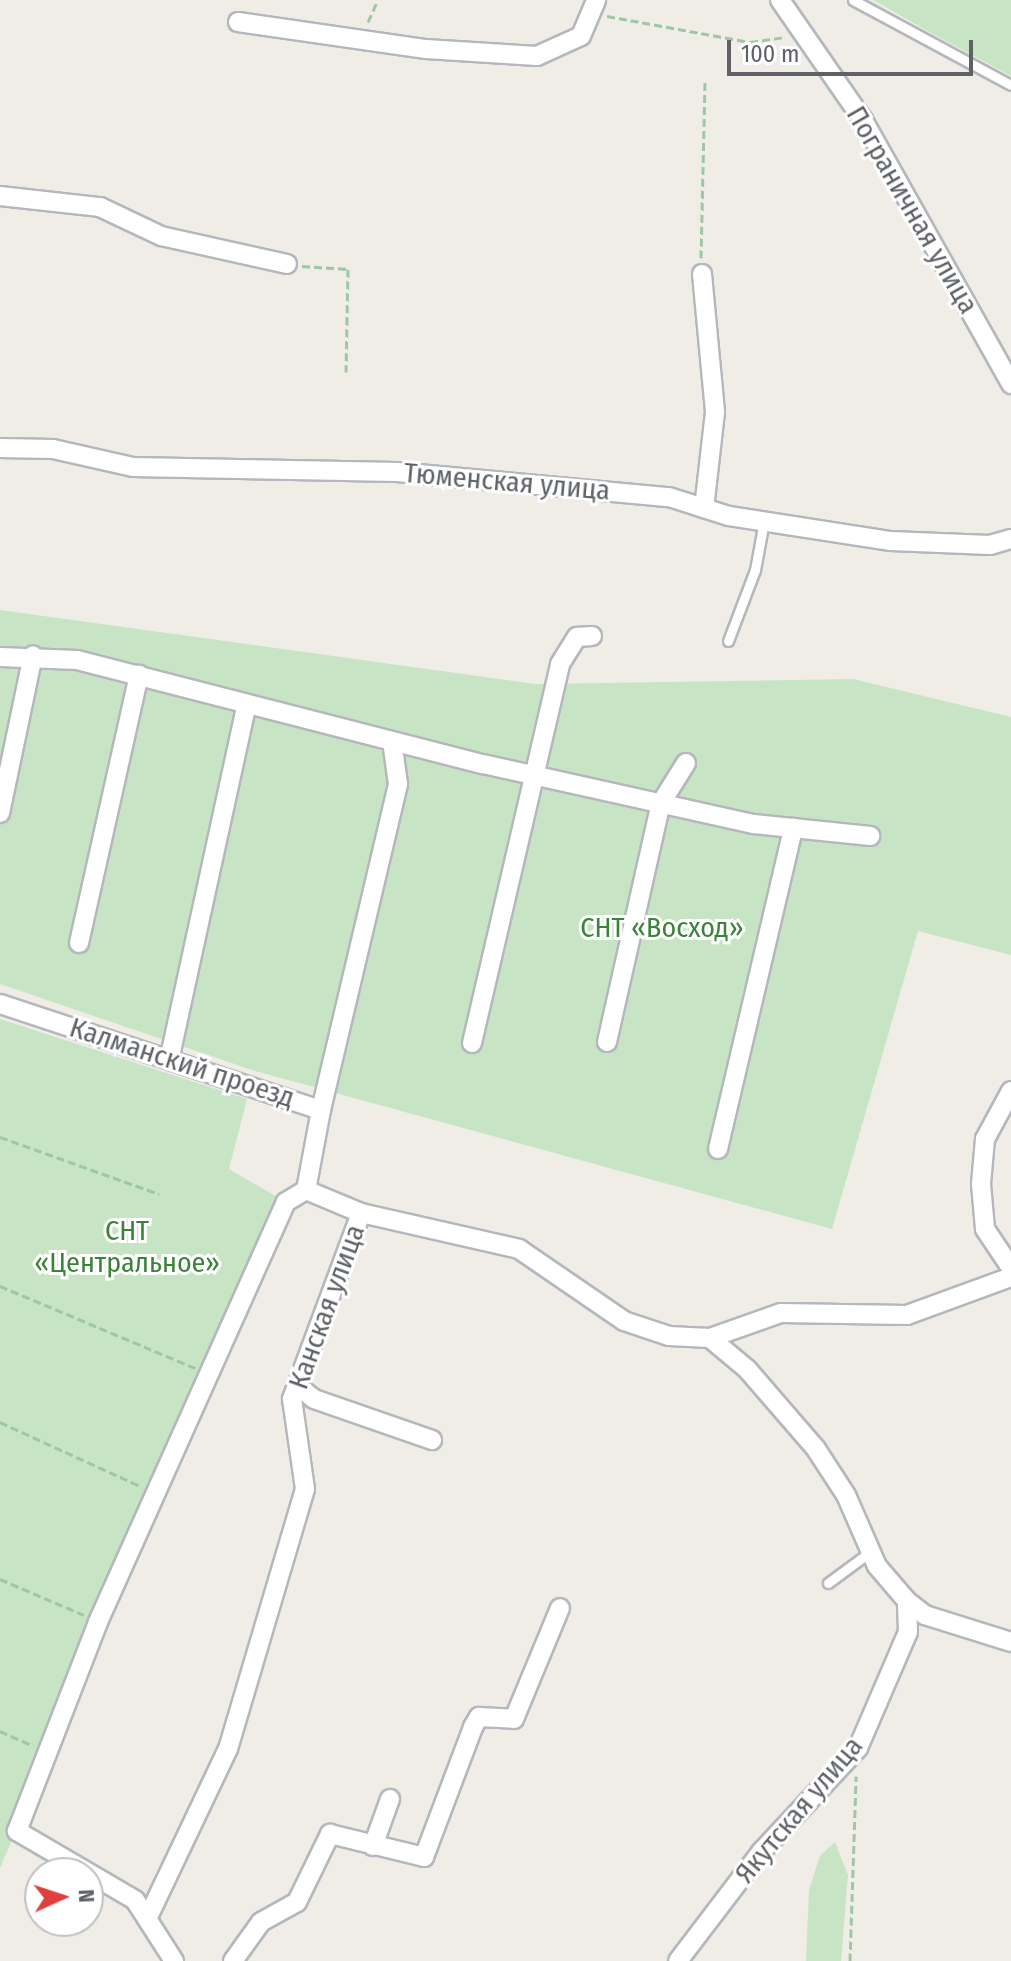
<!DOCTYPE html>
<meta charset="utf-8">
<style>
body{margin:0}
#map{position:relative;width:1011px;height:1961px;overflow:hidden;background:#f0ede7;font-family:"Fira Sans Condensed",sans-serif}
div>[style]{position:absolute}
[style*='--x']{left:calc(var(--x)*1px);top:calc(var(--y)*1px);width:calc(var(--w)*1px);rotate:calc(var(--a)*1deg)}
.green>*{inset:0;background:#c7e5c5}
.path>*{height:3px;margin-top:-1.5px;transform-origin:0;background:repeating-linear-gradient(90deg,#9ec7a7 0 8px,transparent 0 12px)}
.roads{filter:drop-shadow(2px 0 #b4b7bb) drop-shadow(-2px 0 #b4b7bb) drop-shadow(0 2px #b4b7bb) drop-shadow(0 -2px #b4b7bb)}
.service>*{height:9px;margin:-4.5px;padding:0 4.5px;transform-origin:4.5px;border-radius:4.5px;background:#fff}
.minor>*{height:18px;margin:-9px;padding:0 9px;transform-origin:9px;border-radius:9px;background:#fff}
span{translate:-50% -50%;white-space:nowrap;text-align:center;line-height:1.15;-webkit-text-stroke:6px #fff;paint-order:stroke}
.street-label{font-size:28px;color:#5e6266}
.park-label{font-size:28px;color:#3b823a}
.north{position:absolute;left:24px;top:1857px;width:80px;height:80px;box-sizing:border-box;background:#fff;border:2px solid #bfc0c2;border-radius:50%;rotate:87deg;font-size:22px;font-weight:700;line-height:32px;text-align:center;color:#5e6266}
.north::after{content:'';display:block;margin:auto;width:28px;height:36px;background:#e0403d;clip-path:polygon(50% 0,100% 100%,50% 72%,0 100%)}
.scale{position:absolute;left:727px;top:40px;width:246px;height:36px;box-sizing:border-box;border:4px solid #5e6266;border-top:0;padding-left:10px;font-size:24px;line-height:28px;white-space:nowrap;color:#5e6266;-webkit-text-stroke:6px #fff;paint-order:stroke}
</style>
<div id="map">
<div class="green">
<i style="clip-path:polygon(873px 0,1011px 0,1011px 76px,931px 33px)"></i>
<i style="clip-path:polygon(0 610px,536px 684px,853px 679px,1011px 717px,1011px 955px,918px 931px,832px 1229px,255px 1071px,0 984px)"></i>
<i style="clip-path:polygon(0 1019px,247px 1099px,229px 1169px,286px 1202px,0 1868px)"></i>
<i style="clip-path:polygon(835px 1842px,848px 1875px,841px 1961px,806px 1961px,809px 1890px,820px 1856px)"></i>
</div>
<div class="path">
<i style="--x:607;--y:16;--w:145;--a:10.3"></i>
<i style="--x:750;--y:42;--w:35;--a:-8"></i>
<i style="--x:368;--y:22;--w:24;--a:-66"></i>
<i style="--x:701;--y:258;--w:179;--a:-88.7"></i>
<i style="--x:302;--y:266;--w:46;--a:3.7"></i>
<i style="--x:348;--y:269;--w:103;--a:91.1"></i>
<i style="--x:0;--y:1137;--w:169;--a:19.7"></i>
<i style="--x:0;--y:1286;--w:212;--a:22.8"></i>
<i style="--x:0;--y:1422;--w:156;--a:24.6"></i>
<i style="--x:0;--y:1579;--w:91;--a:23.2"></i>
<i style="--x:0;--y:1731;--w:36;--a:24"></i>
<i style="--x:850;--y:1961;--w:185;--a:-88.1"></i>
</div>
<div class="roads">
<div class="service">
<i style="--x:853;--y:0;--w:179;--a:28.3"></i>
<i style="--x:728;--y:641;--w:76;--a:-69.2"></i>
<i style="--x:755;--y:570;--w:50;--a:-79.6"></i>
<i style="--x:828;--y:1583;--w:52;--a:-36.4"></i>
</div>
<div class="minor">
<i style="--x:780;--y:0;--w:146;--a:55.3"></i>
<i style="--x:863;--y:120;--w:303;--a:60.7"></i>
<i style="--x:238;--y:22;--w:190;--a:8.2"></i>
<i style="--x:426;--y:49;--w:111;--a:3.6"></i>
<i style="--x:537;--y:56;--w:48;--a:-24.4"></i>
<i style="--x:581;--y:36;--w:39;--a:-67"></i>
<i style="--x:0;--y:196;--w:101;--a:6.3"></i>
<i style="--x:100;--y:207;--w:68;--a:25.4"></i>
<i style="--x:161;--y:236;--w:129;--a:12.5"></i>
<i style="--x:702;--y:274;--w:139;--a:84.6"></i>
<i style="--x:715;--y:412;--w:97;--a:96.5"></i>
<i style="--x:0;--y:448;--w:53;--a:1.1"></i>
<i style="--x:53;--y:449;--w:82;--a:12.7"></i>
<i style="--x:133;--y:467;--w:264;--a:1.1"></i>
<i style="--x:397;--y:472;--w:273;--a:5.3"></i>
<i style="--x:669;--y:497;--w:63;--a:17.6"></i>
<i style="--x:729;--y:516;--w:164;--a:8.8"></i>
<i style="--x:891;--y:541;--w:99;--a:2.3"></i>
<i style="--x:990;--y:545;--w:22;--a:-16"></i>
<i style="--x:0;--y:657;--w:77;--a:2.2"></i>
<i style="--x:77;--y:660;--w:419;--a:14.4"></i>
<i style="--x:483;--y:764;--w:278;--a:12.5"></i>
<i style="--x:754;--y:824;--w:117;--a:5.9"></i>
<i style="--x:0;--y:813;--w:161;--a:-78.2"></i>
<i style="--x:79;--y:943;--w:275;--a:-77.4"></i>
<i style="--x:0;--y:1004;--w:338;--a:18.3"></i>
<i style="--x:321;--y:1110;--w:81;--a:100.6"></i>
<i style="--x:306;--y:1190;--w:60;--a:22.7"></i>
<i style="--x:361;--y:1213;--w:162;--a:12.8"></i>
<i style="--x:519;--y:1249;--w:127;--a:34.4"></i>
<i style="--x:624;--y:1321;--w:47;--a:18.4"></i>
<i style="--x:669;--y:1336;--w:41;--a:2.8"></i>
<i style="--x:710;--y:1338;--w:75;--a:-19.4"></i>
<i style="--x:781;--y:1313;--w:126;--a:0.9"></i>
<i style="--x:907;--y:1315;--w:111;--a:-20.1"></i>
<i style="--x:607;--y:1042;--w:245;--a:-77.3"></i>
<i style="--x:661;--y:803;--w:47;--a:-58"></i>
<i style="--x:472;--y:1043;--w:389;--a:-76.9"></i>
<i style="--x:560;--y:664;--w:32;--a:-58"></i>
<i style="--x:577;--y:637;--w:15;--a:-4"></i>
<i style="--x:170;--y:1056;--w:360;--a:-77.7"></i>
<i style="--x:1011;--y:1091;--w:55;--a:118.4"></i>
<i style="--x:985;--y:1139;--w:45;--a:95.1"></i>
<i style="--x:981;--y:1184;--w:45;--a:84.9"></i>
<i style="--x:985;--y:1229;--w:47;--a:56.3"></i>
<i style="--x:321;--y:1110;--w:335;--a:-76.7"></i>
<i style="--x:398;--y:784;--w:43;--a:-97.9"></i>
<i style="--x:718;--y:1149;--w:330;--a:-76.8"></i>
<i style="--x:710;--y:1338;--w:48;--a:40"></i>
<i style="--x:747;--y:1369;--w:106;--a:49.2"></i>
<i style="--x:816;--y:1449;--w:55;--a:56.9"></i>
<i style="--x:846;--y:1495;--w:77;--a:66.4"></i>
<i style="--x:877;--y:1566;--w:46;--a:49.4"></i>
<i style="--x:907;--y:1601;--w:23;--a:38"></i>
<i style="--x:925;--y:1615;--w:90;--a:17.4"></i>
<i style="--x:297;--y:1386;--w:21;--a:37"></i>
<i style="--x:314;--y:1399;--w:125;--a:19.2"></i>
<i style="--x:373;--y:1846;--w:50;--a:-70.1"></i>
<i style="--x:149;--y:1915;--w:184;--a:-64.6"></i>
<i style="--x:228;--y:1749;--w:271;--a:-73.5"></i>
<i style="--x:305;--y:1489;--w:91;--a:-98.2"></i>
<i style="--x:292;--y:1399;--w:198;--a:-69.6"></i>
<i style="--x:174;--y:1961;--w:72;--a:-122.6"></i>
<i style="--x:135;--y:1900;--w:137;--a:-149.7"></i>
<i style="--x:17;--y:1831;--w:224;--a:-68.8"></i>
<i style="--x:98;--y:1622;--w:460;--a:-65.9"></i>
<i style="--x:286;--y:1202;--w:23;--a:-31"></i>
<i style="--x:233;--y:1961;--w:48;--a:-54.3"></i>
<i style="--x:261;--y:1922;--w:41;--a:-29.1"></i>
<i style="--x:297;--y:1902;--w:76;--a:-64.1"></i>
<i style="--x:330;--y:1834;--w:97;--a:13.7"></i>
<i style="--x:424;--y:1857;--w:139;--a:-69.3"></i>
<i style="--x:473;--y:1727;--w:12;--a:-59"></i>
<i style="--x:479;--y:1717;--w:35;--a:3"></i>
<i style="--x:514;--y:1719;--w:120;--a:-67.5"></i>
<i style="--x:678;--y:1961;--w:137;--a:-52.7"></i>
<i style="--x:761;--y:1852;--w:142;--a:-47"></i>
<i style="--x:858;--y:1748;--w:126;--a:-66.7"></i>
<i style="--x:908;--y:1632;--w:31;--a:-92"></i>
</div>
</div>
<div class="street-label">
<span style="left:912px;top:210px;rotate:60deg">Пограничная улица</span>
<span style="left:507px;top:482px;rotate:5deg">Тюменская улица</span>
<span style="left:182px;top:1063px;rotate:18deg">Калманский проезд</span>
<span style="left:327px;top:1307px;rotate:-70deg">Канская улица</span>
<span style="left:799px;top:1810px;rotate:-50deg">Якутская улица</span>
</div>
<div class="park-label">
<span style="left:662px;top:928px">СНТ «Восход»</span>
<span style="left:127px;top:1247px">СНТ<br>«Центральное»</span>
</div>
<div class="north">N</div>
<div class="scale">100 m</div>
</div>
